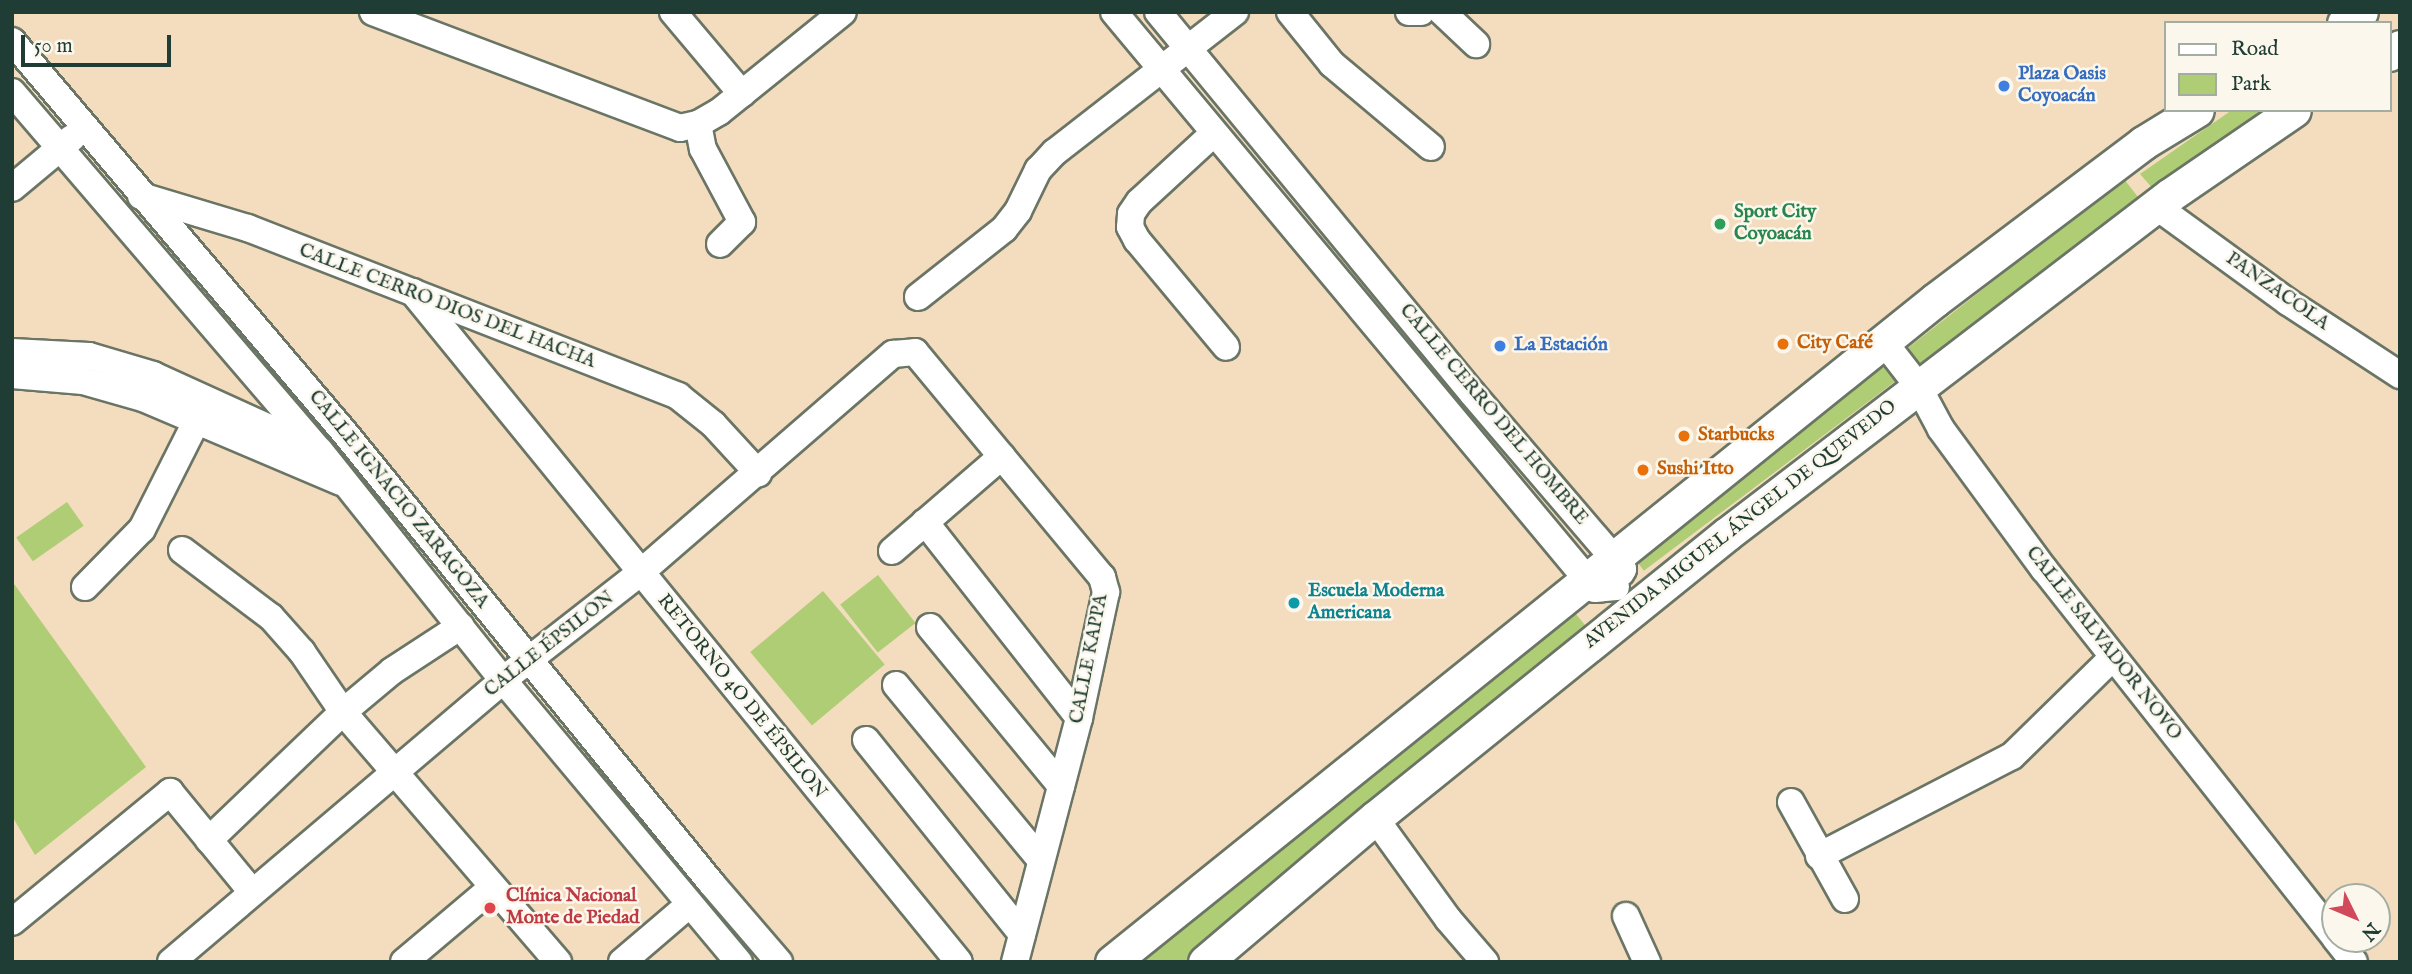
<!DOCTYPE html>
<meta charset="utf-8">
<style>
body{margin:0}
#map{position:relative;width:2412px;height:974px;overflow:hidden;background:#f4ddbf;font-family:"IM FELL English",serif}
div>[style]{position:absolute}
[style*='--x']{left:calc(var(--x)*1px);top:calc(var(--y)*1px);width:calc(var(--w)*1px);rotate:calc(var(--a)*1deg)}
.green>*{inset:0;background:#aecd74;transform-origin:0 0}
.roads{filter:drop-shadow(2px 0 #6a7565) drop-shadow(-2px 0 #6a7565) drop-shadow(0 2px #6a7565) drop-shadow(0 -2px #6a7565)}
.minor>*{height:26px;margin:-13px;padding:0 13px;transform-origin:13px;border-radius:13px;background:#fff}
.major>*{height:33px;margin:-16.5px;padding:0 16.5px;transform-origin:16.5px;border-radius:16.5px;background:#fff}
.dots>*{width:19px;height:19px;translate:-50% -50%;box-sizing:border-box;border:4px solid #fbf7ec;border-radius:50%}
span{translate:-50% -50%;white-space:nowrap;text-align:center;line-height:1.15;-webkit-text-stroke:5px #fbf7ec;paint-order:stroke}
.shop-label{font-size:19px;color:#366cbe;font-weight:700}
.left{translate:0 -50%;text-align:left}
.leisure-label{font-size:19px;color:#27864d;font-weight:700}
.street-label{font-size:19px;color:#1f3d34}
.food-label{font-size:19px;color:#c56008;font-weight:700}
.culture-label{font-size:19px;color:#0d838f;font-weight:700}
.health-label{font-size:19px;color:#be3a42;font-weight:700}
.frame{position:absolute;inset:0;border:14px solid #1f3d34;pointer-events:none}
.legend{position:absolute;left:2164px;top:21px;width:228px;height:91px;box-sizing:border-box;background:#fbf7ec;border:2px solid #a3ada2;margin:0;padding:9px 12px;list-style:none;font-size:21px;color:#1f3d34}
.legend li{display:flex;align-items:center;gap:14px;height:35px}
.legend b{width:35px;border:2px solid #a3ada2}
.north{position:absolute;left:2321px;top:883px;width:70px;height:70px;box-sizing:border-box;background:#fbf7ec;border:2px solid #a3ada2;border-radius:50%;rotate:133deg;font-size:19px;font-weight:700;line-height:28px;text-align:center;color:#1f3d34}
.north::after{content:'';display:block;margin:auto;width:24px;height:32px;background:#d1495b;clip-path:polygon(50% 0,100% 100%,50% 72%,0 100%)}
.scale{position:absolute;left:21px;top:35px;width:150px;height:32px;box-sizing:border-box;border:4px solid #1f3d34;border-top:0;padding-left:9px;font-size:21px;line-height:24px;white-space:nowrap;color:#1f3d34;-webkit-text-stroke:5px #fbf7ec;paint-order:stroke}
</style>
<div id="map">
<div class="green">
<i style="clip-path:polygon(2232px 110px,2269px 110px,2154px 190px,2140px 174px)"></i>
<i style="left:2124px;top:179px;width:24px;height:278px;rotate:52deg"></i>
<i style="left:1890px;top:359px;width:21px;height:324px;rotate:53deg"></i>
<i style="left:67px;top:502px;width:29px;height:62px;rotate:55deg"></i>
<i style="left:878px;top:575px;width:61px;height:48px;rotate:52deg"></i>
<i style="clip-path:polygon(12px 581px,146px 767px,35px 855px,12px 816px)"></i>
<i style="left:823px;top:591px;width:96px;height:95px;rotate:50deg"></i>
<i style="clip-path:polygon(1571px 608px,1589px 630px,1189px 962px,1136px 962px)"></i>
</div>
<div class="roads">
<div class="minor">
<i style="--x:373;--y:12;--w:328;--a:20.7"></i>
<i style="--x:680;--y:128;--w:18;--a:-13"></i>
<i style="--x:698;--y:124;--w:24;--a:-30"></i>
<i style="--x:719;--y:112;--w:159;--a:-38.9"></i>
<i style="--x:673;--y:12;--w:107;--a:49.9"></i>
<i style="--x:1114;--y:12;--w:751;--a:50.18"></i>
<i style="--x:1595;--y:589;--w:21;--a:-5"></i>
<i style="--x:1158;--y:12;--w:494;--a:50.5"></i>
<i style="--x:1472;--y:393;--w:232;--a:49.4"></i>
<i style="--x:1623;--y:569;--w:4;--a:117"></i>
<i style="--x:1290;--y:12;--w:67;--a:51.1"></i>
<i style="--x:1332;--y:64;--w:129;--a:40"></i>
<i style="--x:1409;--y:12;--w:12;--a:0"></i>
<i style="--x:1442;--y:12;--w:47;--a:43.3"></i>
<i style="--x:12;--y:41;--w:513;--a:49.67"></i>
<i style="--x:344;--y:432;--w:583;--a:50.85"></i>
<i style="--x:712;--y:884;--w:103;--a:49.3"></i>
<i style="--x:12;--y:92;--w:473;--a:49.4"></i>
<i style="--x:320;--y:451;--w:293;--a:51.4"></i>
<i style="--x:503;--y:680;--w:368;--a:50.1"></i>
<i style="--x:698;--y:124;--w:25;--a:79"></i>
<i style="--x:703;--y:149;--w:83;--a:61.9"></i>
<i style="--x:742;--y:222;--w:31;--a:135"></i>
<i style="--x:1213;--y:134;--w:100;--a:137.4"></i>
<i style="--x:1139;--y:202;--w:14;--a:124"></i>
<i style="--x:1131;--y:214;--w:13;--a:94"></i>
<i style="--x:1130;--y:227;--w:15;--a:62"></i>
<i style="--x:1137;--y:240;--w:139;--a:50.2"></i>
<i style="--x:12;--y:188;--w:78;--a:-39.8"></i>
<i style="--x:141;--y:196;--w:112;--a:16.7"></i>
<i style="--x:248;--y:228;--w:462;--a:21.3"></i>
<i style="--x:678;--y:396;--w:45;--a:38.7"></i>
<i style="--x:713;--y:424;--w:67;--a:47.4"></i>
<i style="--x:2156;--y:206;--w:163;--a:36"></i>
<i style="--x:2288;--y:302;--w:134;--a:33.1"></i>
<i style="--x:413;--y:292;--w:864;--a:50.82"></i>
<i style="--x:918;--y:297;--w:110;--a:-38.3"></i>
<i style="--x:1004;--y:229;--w:23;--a:-52"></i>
<i style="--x:1018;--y:211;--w:46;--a:-64"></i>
<i style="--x:1038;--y:170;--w:25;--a:-47"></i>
<i style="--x:1055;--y:152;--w:228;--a:-37.9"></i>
<i style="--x:1884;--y:342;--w:56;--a:52.3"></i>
<i style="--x:1918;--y:386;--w:49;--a:61.9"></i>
<i style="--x:1941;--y:429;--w:174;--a:53.7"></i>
<i style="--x:2044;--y:569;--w:470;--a:51.7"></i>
<i style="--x:12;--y:352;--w:77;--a:3"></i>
<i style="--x:89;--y:356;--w:67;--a:16.5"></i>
<i style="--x:153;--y:375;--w:174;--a:24.5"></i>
<i style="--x:12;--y:375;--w:71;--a:4.8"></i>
<i style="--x:83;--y:381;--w:62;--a:15.8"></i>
<i style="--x:143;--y:398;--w:215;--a:23"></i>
<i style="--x:925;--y:522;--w:249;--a:51.8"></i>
<i style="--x:182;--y:550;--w:111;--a:37"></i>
<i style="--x:271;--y:617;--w:47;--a:48.5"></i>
<i style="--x:302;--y:652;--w:73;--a:55.7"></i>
<i style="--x:343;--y:712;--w:330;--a:49.3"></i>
<i style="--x:892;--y:551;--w:145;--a:-40.8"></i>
<i style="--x:85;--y:587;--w:81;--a:-45.5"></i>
<i style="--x:142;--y:529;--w:138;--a:-63.2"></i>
<i style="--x:930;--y:627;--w:206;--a:50.5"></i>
<i style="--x:896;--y:685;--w:227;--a:50.4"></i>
<i style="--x:866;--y:740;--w:249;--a:51.2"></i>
<i style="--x:1791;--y:802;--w:111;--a:60.9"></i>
<i style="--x:1375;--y:818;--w:125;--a:54.1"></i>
<i style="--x:1448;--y:919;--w:57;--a:49.3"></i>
<i style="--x:209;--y:840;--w:185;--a:-43.7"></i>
<i style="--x:343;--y:712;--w:64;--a:-39.9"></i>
<i style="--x:392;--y:671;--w:82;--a:-33.1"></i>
<i style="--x:1819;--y:856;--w:217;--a:-27.4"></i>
<i style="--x:2012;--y:756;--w:140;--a:-44.4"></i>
<i style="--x:1626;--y:916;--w:51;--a:65.5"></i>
<i style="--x:12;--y:922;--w:205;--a:-39.4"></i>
<i style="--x:170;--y:792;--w:129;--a:50.6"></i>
<i style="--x:2336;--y:939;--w:29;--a:52"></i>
<i style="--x:171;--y:962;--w:436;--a:-40.3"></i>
<i style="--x:503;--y:680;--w:174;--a:-38"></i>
<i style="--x:640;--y:573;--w:335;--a:-40.9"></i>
<i style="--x:893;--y:354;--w:22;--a:-5"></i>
<i style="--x:915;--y:352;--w:293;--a:50.3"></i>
<i style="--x:1102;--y:577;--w:16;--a:75"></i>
<i style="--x:1106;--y:592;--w:129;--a:102.1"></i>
<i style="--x:1079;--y:718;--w:252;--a:104.7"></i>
<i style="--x:404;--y:962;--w:116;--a:-40.1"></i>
<i style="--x:622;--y:962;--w:89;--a:-40.5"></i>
</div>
<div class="major">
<i style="--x:2344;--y:23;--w:20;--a:-33"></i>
<i style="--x:2389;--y:54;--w:13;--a:-32"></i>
<i style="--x:1112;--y:962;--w:1056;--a:-38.81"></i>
<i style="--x:1935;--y:300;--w:261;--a:-37"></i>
<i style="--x:2143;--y:143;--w:63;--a:-31.4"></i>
<i style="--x:1205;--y:962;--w:223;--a:-40.3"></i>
<i style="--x:1375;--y:818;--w:452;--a:-38.9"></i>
<i style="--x:1727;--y:534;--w:558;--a:-37.42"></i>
<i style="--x:2170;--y:195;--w:150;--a:-34.4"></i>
</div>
</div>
<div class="dots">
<i style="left:2004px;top:86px;background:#3f7fe0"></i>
<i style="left:1720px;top:224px;background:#2e9e5b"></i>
<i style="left:1783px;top:344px;background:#e8710a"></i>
<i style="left:1500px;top:346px;background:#3f7fe0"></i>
<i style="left:1684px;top:436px;background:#e8710a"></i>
<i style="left:1643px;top:470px;background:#e8710a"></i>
<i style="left:1294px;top:603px;background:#0f9aa8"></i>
<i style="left:490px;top:908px;background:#e0444e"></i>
</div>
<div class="shop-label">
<span class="left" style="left:2018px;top:86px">Plaza Oasis<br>Coyoacán</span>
<span class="left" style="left:1514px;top:346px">La Estación</span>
</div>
<div class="leisure-label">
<span class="left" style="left:1734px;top:224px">Sport City<br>Coyoacán</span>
</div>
<div class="street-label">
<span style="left:2277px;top:292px;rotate:35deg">PANZACOLA</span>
<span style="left:447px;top:307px;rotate:21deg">CALLE CERRO DIOS DEL HACHA</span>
<span style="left:1493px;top:415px;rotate:50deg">CALLE CERRO DEL HOMBRE</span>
<span style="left:398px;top:500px;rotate:51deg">CALLE IGNACIO ZARAGOZA</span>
<span style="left:1741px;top:525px;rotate:-38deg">AVENIDA MIGUEL ÁNGEL DE QUEVEDO</span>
<span style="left:2103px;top:644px;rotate:52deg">CALLE SALVADOR NOVO</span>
<span style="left:550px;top:645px;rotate:-38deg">CALLE ÉPSILON</span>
<span style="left:1090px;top:659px;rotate:-79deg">CALLE KAPPA</span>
<span style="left:741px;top:697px;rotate:51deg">RETORNO 4O DE ÉPSILON</span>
</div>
<div class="food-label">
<span class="left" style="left:1797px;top:344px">City Café</span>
<span class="left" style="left:1698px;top:436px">Starbucks</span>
<span class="left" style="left:1657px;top:470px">Sushi Itto</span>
</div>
<div class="culture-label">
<span class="left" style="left:1308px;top:603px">Escuela Moderna<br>Americana</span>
</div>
<div class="health-label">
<span class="left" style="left:506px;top:908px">Clínica Nacional<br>Monte de Piedad</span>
</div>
<div class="frame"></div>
<ul class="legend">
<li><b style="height:9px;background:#fff"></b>Road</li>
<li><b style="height:19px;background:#aecd74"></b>Park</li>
</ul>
<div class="north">N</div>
<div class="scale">50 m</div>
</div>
